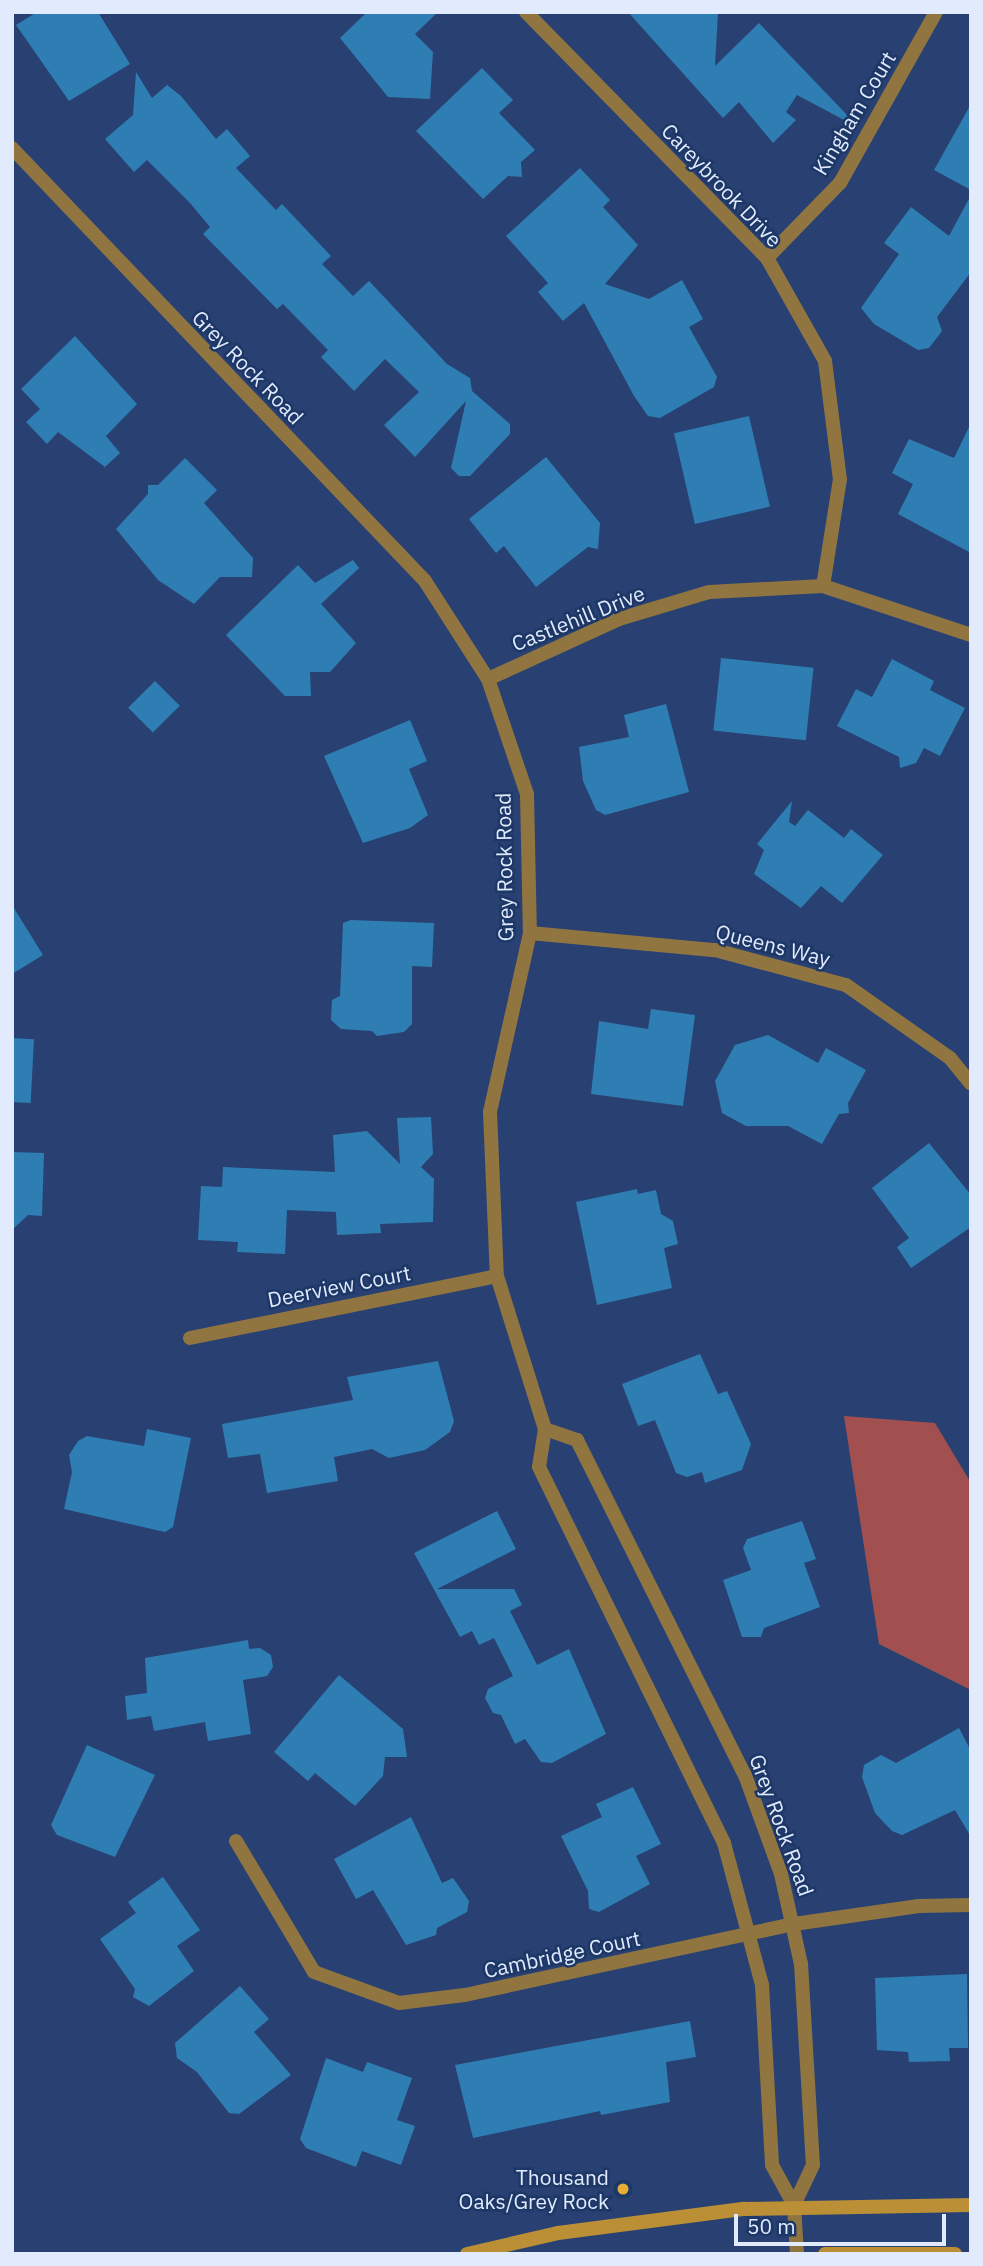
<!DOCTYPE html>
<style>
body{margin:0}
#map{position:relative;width:983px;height:2266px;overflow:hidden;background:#284172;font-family:"IBM Plex Sans",sans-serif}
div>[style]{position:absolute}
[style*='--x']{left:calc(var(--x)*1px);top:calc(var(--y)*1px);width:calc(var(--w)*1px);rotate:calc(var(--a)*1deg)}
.green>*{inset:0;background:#a1504f}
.building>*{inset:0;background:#2f7eb3;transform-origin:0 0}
.street>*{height:14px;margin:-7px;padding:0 7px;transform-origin:7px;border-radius:7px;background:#907541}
.secondary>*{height:14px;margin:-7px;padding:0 7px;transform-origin:7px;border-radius:7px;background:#bb8f36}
.dots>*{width:19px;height:19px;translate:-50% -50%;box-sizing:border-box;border:4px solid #1d3766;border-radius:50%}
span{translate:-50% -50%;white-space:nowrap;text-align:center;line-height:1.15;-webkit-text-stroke:5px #1d3766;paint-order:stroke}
.street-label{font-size:21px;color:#e1ebfd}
.poi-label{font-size:21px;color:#e1ebfd}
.right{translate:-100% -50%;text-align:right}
.frame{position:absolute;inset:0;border:14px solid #e1ebfd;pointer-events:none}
.scale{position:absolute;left:734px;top:2214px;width:212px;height:32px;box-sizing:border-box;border:4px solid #e1ebfd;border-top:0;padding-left:9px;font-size:21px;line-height:24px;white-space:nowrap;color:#e1ebfd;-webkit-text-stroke:5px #1d3766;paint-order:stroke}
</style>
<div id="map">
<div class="green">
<i style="clip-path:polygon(844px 1416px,935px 1423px,971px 1483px,971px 1690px,879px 1644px)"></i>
</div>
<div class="building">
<i style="clip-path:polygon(37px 12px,98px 12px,130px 64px,69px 101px,16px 25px)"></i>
<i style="clip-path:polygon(367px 12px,438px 12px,415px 34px,433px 52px,430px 99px,388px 97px,340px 38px)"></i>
<i style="clip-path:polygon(628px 12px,718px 12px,715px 66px,759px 23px,849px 117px,846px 121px,797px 95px,786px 112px,796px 120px,773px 143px,739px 102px,723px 118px)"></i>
<i style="clip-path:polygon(482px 68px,513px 100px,499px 113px,535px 150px,521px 162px,522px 177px,508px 176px,483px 199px,416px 131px)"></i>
<i style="clip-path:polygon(136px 72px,152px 98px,167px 85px,181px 96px,216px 139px,227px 129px,250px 156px,236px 168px,276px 210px,282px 204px,331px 256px,322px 264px,353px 296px,369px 281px,447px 364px,470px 378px,472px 391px,510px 424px,510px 434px,470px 476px,459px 476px,451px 468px,466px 401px,415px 457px,384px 425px,419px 392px,385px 359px,354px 391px,321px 357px,328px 350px,283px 304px,277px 309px,203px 234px,210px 227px,190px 203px,147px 160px,134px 172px,105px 139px,133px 115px)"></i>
<i style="clip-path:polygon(971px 104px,971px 190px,934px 170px)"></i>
<i style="clip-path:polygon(580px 168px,610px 200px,603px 207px,638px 245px,605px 284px,649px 299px,682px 280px,703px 319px,689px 327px,717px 377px,714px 387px,660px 418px,648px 416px,634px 396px,584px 303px,563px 321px,538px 292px,548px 283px,506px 236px)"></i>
<i style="clip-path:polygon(971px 195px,971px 272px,937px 317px,942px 331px,929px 348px,918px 350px,874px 324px,861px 308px,899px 254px,884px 243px,911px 207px,949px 236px)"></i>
<i style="clip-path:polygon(75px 336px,137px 404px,106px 436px,120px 453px,105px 467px,58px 432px,47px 444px,26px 422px,40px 409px,21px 389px)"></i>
<i style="left:749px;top:416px;width:93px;height:77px;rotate:77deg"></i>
<i style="clip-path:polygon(971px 423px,971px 553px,898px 514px,913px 484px,892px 473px,909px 439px,954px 458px)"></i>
<i style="clip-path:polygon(546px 457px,600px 523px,598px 549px,588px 547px,536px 587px,504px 546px,496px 553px,469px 519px)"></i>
<i style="clip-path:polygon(185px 458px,217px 490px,204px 503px,253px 558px,252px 577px,220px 577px,194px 604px,158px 580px,116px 529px,148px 494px,148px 485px,158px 485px)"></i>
<i style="clip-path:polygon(353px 560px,359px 568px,321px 604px,356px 643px,330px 672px,310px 672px,311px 696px,285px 696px,226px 635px,298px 565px,315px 583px)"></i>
<i style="left:721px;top:658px;width:93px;height:73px;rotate:6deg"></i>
<i style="clip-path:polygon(892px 659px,934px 681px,930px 690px,965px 708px,940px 756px,924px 748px,916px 763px,900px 768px,899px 757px,837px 726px,856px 689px,872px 697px)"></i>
<i style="left:155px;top:681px;width:35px;height:38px;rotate:45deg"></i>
<i style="clip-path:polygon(666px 704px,689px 792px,605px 815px,596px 810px,583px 781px,579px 747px,629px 737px,624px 715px)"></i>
<i style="clip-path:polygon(410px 720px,427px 761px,409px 769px,428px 815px,410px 828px,363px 843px,324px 756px)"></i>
<i style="clip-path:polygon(792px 801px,789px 822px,795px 826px,808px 810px,844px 838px,851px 829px,883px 855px,842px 903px,821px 886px,801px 908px,754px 874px,764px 850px,757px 844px)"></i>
<i style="clip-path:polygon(12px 905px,43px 955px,12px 974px)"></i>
<i style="clip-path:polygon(351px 920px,434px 923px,432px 967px,412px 966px,412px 1024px,404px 1032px,377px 1036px,372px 1031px,341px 1029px,331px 1020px,332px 1000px,340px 996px,343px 923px)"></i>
<i style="clip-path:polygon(651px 1009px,695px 1015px,683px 1106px,591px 1094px,599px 1021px,648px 1029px)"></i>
<i style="clip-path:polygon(768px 1035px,818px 1063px,826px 1048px,866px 1070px,848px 1103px,849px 1113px,839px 1114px,822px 1144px,788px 1126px,746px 1126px,722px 1113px,715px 1081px,735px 1045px)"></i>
<i style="left:12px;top:1038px;width:22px;height:64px;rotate:3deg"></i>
<i style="clip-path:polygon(431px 1117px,433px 1154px,421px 1167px,434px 1179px,433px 1222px,380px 1224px,381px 1233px,337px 1235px,336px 1212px,287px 1210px,285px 1254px,237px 1252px,238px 1242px,198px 1240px,201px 1186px,222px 1187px,223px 1167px,335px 1172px,333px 1135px,367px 1131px,400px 1164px,397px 1118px)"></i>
<i style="clip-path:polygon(929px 1143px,971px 1195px,971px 1227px,911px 1268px,897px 1247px,909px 1238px,872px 1188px)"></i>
<i style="clip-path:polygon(12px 1152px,44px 1153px,42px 1216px,28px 1215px,12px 1230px)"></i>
<i style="clip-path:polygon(637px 1189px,638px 1194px,656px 1190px,661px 1214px,673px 1221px,678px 1244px,664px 1248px,672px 1288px,597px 1305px,576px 1202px)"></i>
<i style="clip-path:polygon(700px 1354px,718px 1394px,727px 1391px,751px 1444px,742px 1470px,705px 1483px,702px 1472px,687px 1477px,676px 1473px,655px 1420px,638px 1426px,622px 1384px)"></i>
<i style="clip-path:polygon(438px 1361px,454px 1421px,450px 1432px,425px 1450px,389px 1458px,372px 1449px,334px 1457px,338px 1481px,267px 1493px,260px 1454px,228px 1458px,222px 1424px,353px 1400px,347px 1377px)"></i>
<i style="clip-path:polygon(147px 1429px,191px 1438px,173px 1527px,165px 1532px,64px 1509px,72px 1472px,69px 1455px,78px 1441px,87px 1436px,144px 1446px)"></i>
<i style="clip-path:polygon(497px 1511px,516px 1549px,437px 1589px,514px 1589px,522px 1605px,510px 1611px,537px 1665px,569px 1649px,606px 1734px,552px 1763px,541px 1762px,525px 1739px,515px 1744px,501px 1715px,493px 1713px,485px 1698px,488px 1689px,513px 1676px,494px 1638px,479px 1645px,472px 1631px,460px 1637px,414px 1553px)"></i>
<i style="clip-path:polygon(802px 1521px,816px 1559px,804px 1563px,820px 1607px,764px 1628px,761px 1637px,742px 1637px,723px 1580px,751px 1570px,743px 1548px,747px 1539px)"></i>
<i style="clip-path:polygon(248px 1640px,249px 1649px,260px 1648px,271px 1655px,273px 1667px,267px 1676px,243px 1680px,251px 1734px,208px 1741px,205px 1722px,154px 1731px,151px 1716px,127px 1720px,125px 1696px,147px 1693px,145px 1658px)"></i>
<i style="clip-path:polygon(339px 1675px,403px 1729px,407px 1757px,385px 1757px,383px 1776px,355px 1806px,315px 1773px,308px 1781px,274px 1752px)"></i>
<i style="clip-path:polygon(959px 1728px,971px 1751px,971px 1837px,955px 1810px,902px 1835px,892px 1831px,875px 1813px,862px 1777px,864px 1765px,881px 1755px,896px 1763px)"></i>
<i style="clip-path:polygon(87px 1745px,155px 1775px,115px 1857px,57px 1835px,51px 1825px)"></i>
<i style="clip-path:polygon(633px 1787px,661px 1844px,636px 1856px,650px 1884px,599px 1912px,589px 1909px,588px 1891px,561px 1836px,602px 1817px,596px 1804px)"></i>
<i style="clip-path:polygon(411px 1817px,442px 1883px,453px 1878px,469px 1901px,467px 1912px,437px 1928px,436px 1935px,406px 1945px,373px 1890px,356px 1899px,334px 1859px)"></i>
<i style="clip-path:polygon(163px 1877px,200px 1930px,177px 1946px,194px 1971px,149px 2006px,133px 1997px,135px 1989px,100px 1939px,136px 1913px,128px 1902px)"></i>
<i style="clip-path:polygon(967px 1974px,968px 2048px,949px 2048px,950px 2061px,909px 2062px,908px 2052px,877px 2050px,875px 1978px)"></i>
<i style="clip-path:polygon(240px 1986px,269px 2019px,254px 2032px,291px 2075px,239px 2114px,229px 2113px,197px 2072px,177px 2058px,175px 2043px)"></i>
<i style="clip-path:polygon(690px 2021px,696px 2057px,666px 2062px,670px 2102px,601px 2115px,600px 2111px,473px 2138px,455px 2065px)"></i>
<i style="clip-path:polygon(326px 2058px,363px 2072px,367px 2062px,412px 2078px,397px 2120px,415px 2126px,401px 2165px,362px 2151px,356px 2167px,306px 2148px,300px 2139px)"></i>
</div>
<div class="street">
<i style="--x:526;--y:12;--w:344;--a:45.6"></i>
<i style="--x:767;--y:258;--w:118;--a:60.6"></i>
<i style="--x:825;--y:361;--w:119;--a:82.8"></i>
<i style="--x:840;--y:479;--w:108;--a:99"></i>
<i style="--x:12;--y:148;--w:598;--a:46.35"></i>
<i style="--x:425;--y:581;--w:117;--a:57.3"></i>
<i style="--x:488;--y:679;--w:121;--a:71.3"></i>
<i style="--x:527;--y:794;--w:139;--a:88.8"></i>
<i style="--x:530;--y:933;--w:183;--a:102.6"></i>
<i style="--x:490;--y:1112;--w:164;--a:87.6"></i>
<i style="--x:497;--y:1276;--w:160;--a:72.6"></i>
<i style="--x:545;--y:1429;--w:38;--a:99"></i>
<i style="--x:539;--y:1467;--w:419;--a:63.8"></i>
<i style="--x:724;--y:1843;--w:147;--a:75"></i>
<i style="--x:762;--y:1985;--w:180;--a:86.8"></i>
<i style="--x:772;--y:2165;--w:46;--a:61.2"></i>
<i style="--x:794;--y:2205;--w:49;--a:86.5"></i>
<i style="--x:767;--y:258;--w:105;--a:-45.8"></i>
<i style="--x:840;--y:183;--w:196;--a:-60.7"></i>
<i style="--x:488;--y:679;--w:144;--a:-24.6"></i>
<i style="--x:619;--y:619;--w:94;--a:-16.7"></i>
<i style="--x:709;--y:592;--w:114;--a:-3"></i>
<i style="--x:823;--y:586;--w:156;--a:18.3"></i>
<i style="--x:530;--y:933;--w:186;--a:5.3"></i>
<i style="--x:715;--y:950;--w:136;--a:15"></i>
<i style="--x:846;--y:985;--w:127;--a:35.1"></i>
<i style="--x:950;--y:1058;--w:33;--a:51"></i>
<i style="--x:190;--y:1338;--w:313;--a:-11.4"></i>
<i style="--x:545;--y:1429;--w:34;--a:19"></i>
<i style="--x:577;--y:1440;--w:375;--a:63.4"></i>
<i style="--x:745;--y:1775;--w:105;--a:70"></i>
<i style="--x:781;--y:1874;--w:92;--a:77.5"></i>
<i style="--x:801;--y:1964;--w:201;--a:86.6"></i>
<i style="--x:813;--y:2165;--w:44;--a:115.4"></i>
<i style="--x:236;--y:1841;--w:152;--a:59.2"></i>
<i style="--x:314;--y:1972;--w:90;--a:20"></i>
<i style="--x:399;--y:2003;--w:66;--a:-6.9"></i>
<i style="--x:465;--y:1995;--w:337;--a:-12.2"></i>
<i style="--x:794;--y:1924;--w:126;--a:-8.2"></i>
<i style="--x:919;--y:1906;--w:52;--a:-1.1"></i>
</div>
<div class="secondary">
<i style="--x:467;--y:2254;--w:93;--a:-13"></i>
<i style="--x:558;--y:2233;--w:188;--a:-7.4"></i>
<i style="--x:744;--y:2209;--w:227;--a:-1"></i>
<i style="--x:825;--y:2254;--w:130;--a:0"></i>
</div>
<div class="dots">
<i style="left:623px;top:2189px;background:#e5ad35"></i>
</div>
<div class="street-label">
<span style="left:854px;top:113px;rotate:-59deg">Kingham Court</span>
<span style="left:722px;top:185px;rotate:46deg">Careybrook Drive</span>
<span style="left:248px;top:367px;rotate:46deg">Grey Rock Road</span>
<span style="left:578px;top:618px;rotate:-22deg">Castlehill Drive</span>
<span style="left:504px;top:867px;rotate:-91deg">Grey Rock Road</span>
<span style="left:773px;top:945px;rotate:14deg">Queens Way</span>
<span style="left:339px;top:1286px;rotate:-11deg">Deerview Court</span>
<span style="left:782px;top:1825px;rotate:70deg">Grey Rock Road</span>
<span style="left:562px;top:1954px;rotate:-12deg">Cambridge Court</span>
</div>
<div class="poi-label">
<span class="right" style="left:609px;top:2189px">Thousand<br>Oaks/Grey Rock</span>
</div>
<div class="frame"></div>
<div class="scale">50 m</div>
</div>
